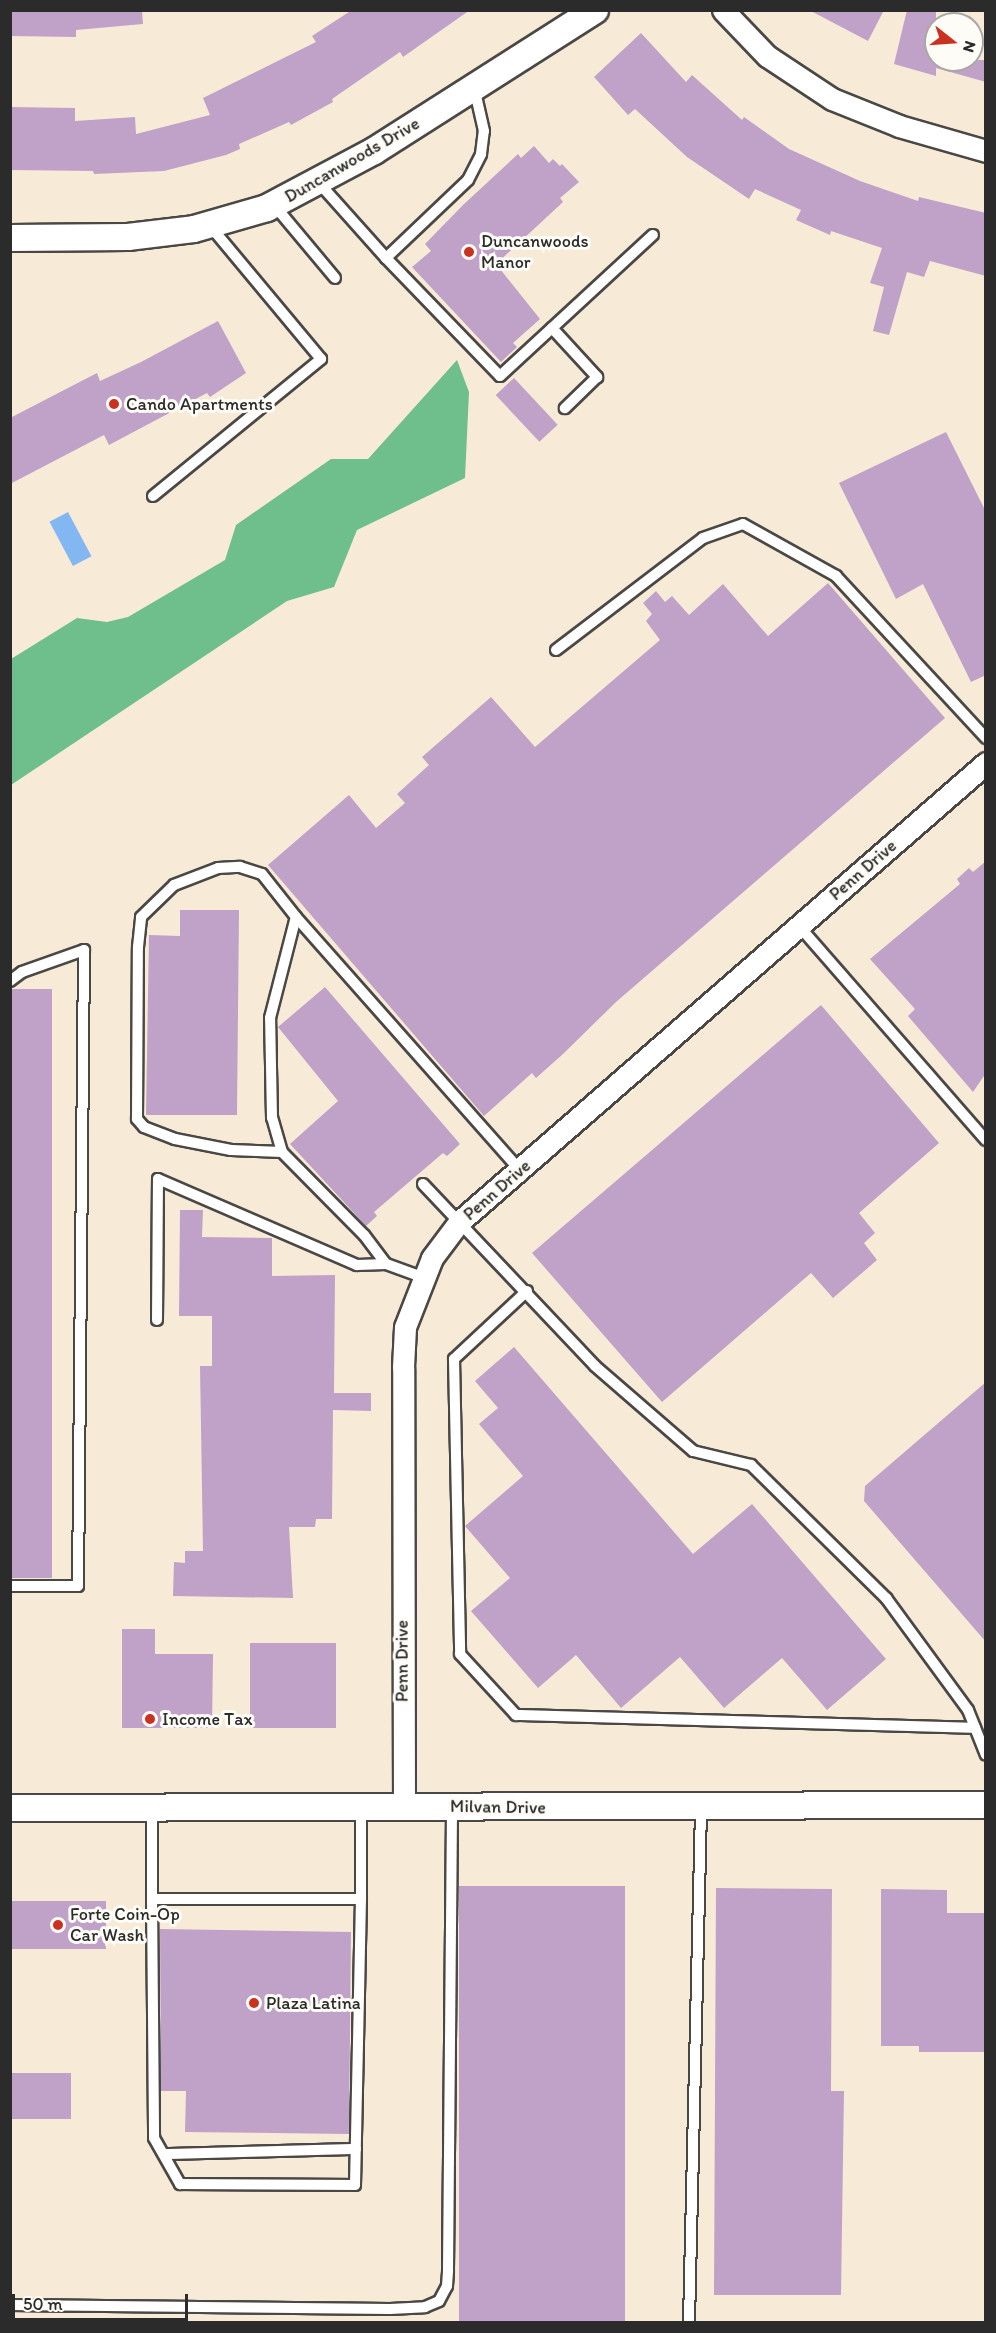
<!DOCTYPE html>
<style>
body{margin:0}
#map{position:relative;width:996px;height:2333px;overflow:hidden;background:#f7ebd8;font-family:Itim,sans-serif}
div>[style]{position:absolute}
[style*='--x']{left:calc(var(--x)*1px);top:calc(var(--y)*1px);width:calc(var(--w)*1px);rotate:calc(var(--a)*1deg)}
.forest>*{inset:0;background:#6ebf8b}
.water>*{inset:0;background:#83b7f1;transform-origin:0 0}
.building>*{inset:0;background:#c0a1c7;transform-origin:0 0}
.roads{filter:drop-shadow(2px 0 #4a4845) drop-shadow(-2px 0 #4a4845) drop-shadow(0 2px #4a4845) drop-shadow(0 -2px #4a4845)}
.service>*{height:10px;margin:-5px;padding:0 5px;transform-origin:5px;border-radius:5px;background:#fff}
.minor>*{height:21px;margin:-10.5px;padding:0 10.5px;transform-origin:10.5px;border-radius:10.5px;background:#fff}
.tertiary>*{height:26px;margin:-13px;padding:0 13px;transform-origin:13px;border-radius:13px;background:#fff}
.dots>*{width:16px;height:16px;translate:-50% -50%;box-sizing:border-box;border:3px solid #fdfcf7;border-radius:50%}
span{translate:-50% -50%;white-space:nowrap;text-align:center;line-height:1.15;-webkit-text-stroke:6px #fdfcf7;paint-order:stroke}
.street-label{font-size:18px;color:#2b2b2b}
.poi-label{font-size:18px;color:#2b2b2b}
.left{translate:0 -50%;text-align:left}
.frame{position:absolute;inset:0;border:12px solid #2b2b2b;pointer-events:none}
.north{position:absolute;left:924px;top:12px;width:60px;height:60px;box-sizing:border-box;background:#fdfcf7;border:2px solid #a9a8a5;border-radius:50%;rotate:107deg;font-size:16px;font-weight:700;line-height:24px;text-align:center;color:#2b2b2b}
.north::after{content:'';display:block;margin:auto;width:21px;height:27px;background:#c8321e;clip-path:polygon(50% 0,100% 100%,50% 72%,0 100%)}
.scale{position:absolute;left:12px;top:2294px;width:176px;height:27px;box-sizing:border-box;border:3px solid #2b2b2b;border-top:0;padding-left:8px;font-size:18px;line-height:21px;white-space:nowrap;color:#2b2b2b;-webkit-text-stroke:4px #fdfcf7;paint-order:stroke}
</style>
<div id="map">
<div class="forest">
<i style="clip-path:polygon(457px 360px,469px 392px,465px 478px,357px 530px,334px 587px,287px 601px,11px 785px,11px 659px,77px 618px,107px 622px,128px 617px,225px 560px,236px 525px,331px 459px,368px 459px)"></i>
</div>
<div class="water">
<i style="left:68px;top:512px;width:50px;height:21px;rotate:62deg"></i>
</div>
<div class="building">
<i style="clip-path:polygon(10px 10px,142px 10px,143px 24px,76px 30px,76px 37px,10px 36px)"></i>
<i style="clip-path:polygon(352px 10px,470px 10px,403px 57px,400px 52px,332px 99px,333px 102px,291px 125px,289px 122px,239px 144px,240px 149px,226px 155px,164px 171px,94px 174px,93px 171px,10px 170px,10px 107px,75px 108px,75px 121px,135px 117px,136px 134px,210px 115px,203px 98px,316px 42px,312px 36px)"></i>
<i style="clip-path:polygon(809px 10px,884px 10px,868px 41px)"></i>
<i style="clip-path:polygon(907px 10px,936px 10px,936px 60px,986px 60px,986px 82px,936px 68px,936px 76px,894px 64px)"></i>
<i style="clip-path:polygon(641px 33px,686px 82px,692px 75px,742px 120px,744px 117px,789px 149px,860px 181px,918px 201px,919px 197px,986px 213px,986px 276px,930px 261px,924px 277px,907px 272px,889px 335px,873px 331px,884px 287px,870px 283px,882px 248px,831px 231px,830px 235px,796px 220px,801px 210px,755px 189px,749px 199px,687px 157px,635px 109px,628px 115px,594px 77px)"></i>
<i style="clip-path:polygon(534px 146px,549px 163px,553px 159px,560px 166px,562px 164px,579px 182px,560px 198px,563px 202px,496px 264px,540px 319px,513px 343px,517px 347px,501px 362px,412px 267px,431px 251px,425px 244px,463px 205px,518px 154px,521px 158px)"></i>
<i style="clip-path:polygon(218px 321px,246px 373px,210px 397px,207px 393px,109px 445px,104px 435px,10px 484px,10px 418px,97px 373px,100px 381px,141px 362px)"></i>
<i style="left:514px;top:378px;width:64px;height:25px;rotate:47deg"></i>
<i style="clip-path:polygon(946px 432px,986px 512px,986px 675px,971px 682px,923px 584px,896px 599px,839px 483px)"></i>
<i style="clip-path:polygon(828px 583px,945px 718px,616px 1002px,563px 1054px,536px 1078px,532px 1073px,484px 1116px,268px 865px,349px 795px,376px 828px,405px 803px,397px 794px,429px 765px,422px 757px,491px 697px,535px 747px,660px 640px,646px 621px,652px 614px,643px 603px,656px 591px,665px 602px,672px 596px,689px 615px,723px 584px,768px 636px)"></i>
<i style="clip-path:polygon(986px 861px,986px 1073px,973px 1092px,908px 1016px,915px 1009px,870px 959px,960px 884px,957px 879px,969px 868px,973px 872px)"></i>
<i style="clip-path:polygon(180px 910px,239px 910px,237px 1115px,146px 1115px,149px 935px,180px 936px)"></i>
<i style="clip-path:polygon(325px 987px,460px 1144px,447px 1156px,443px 1153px,374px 1212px,377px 1216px,366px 1226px,290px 1144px,338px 1101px,278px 1027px)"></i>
<i style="left:10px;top:989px;width:42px;height:589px"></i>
<i style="clip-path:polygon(821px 1005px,939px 1143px,859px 1213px,875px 1233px,864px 1243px,877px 1260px,833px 1298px,811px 1273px,662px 1402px,532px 1253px)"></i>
<i style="clip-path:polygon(180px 1210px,203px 1210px,202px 1237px,272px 1238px,272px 1276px,335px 1275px,334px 1393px,371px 1393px,371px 1411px,333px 1410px,332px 1519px,316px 1519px,315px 1527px,289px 1527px,293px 1598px,173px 1596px,174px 1562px,185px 1563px,185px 1551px,203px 1551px,200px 1366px,212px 1366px,212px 1316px,179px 1316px)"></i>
<i style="clip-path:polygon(514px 1347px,693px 1554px,752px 1504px,886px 1659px,827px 1710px,782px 1658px,724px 1708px,680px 1657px,621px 1708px,576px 1655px,538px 1688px,471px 1611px,510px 1578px,465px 1526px,523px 1476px,479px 1424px,498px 1408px,475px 1381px)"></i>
<i style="clip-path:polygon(986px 1382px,986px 1642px,864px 1501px,865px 1486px)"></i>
<i style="clip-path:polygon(122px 1629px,155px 1629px,155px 1654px,213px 1654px,212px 1728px,122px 1728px)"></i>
<i style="left:250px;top:1643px;width:86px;height:85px"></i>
<i style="left:459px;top:1886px;width:166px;height:436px"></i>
<i style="clip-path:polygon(716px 1888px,832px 1889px,831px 2091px,844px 2091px,841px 2295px,714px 2295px)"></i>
<i style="clip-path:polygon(881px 1889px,947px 1890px,947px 1913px,986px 1913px,986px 2052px,919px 2052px,919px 2046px,881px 2046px)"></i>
<i style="left:10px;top:1901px;width:96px;height:48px"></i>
<i style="clip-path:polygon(160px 1929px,351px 1932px,349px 2134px,185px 2132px,186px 2091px,161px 2091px)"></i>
<i style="left:10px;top:2073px;width:61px;height:46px"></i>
</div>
<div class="roads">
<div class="service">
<i style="--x:319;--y:183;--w:101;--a:48.2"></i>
<i style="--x:386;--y:258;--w:113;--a:-43.6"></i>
<i style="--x:468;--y:180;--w:29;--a:-63"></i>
<i style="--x:481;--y:154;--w:23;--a:-83"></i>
<i style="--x:484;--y:131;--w:45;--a:-102.8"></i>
<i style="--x:274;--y:205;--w:95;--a:50.1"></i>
<i style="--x:386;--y:258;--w:164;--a:46"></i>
<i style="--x:500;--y:376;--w:208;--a:-42.7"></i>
<i style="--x:552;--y:328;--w:67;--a:47.4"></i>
<i style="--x:597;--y:377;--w:45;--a:135.9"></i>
<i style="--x:153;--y:496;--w:217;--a:-39.2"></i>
<i style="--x:321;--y:359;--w:173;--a:-129.8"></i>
<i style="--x:556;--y:650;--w:185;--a:-37.3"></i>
<i style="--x:703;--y:538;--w:42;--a:-19.3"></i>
<i style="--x:743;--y:524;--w:107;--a:29.2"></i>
<i style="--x:836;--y:576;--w:221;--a:47.2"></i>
<i style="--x:799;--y:926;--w:284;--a:48.9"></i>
<i style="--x:10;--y:981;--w:15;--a:-37"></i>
<i style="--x:22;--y:972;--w:66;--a:-19.5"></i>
<i style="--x:84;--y:950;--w:636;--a:90.54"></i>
<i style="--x:78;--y:1586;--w:68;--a:180"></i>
<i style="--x:282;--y:1152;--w:51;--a:-177.8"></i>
<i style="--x:231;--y:1150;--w:57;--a:-168.9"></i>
<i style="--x:175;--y:1139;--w:33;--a:-159"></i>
<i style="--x:144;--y:1127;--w:11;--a:-131"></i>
<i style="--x:137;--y:1119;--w:172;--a:-89.7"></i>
<i style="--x:138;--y:947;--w:30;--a:-84"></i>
<i style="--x:141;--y:917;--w:46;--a:-44.1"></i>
<i style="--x:174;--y:885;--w:47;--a:-21.1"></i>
<i style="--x:218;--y:868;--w:22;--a:-3"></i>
<i style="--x:240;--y:867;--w:23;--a:18"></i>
<i style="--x:262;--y:874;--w:55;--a:51.7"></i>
<i style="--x:423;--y:1184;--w:250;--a:46.6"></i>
<i style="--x:595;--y:1366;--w:130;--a:40.9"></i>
<i style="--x:693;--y:1451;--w:60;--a:13.6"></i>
<i style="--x:751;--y:1465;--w:190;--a:44.6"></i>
<i style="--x:886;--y:1598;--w:139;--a:53.8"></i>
<i style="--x:968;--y:1710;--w:48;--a:68.2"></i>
<i style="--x:422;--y:1277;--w:38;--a:-160"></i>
<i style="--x:386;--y:1264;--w:36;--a:-127"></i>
<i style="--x:364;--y:1235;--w:117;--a:-134.7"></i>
<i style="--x:282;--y:1152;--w:35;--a:-106"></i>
<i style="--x:272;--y:1118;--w:100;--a:-91.1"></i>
<i style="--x:270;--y:1018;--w:104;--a:-75.6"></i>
<i style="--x:296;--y:917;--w:338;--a:48.5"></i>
<i style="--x:527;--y:1291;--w:100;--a:137"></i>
<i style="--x:454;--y:1359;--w:295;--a:88.8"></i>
<i style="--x:460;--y:1654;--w:83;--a:47.4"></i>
<i style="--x:516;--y:1715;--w:459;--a:1.6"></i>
<i style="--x:157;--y:1320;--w:141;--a:-89.6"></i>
<i style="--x:158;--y:1179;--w:217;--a:23.4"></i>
<i style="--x:357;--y:1265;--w:29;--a:-2"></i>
<i style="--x:152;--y:1809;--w:90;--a:90"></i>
<i style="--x:152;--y:1899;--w:209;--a:0"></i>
<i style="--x:361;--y:1899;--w:92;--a:-90"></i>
<i style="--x:152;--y:1899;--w:239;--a:89.5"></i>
<i style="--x:154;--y:2138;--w:53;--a:60.5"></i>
<i style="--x:180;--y:2184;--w:175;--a:0.3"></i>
<i style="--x:355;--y:2185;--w:286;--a:-88.8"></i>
<i style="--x:165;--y:2154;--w:191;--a:-1.5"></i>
<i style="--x:10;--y:2305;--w:380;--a:0.6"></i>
<i style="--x:390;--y:2309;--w:35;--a:-3"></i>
<i style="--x:425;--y:2307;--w:15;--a:-23"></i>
<i style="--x:439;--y:2301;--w:17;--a:-62"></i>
<i style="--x:447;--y:2286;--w:16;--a:-86"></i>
<i style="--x:448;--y:2270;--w:463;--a:-89.5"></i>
<i style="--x:689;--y:2322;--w:513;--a:-88.66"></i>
</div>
<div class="minor">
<i style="--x:723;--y:10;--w:64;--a:46.3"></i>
<i style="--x:767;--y:56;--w:78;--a:33.5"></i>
<i style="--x:832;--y:99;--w:72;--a:21.9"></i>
<i style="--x:899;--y:126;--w:91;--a:16"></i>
<i style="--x:404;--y:1806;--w:439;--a:-90.1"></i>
<i style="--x:403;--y:1367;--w:40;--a:-87.1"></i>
<i style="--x:405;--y:1327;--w:74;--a:-68.6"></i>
<i style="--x:432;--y:1258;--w:45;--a:-53.1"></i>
<i style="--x:459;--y:1222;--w:699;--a:-41.05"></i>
</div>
<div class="tertiary">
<i style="--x:10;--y:238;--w:118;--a:-0.5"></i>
<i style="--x:128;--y:237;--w:66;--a:-6.9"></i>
<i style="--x:194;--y:229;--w:76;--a:-16"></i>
<i style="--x:267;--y:208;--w:121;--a:-28"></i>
<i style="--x:374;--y:151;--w:262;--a:-32.5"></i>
<i style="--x:10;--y:1808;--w:976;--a:-0.18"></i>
</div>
</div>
<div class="dots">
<i style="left:469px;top:252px;background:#c8321e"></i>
<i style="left:114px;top:404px;background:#c8321e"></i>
<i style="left:150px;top:1719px;background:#c8321e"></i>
<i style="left:58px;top:1925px;background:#c8321e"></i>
<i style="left:254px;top:2003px;background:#c8321e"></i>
</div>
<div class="street-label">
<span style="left:352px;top:160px;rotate:-30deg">Duncanwoods Drive</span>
<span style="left:863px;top:870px;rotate:-41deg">Penn Drive</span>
<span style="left:497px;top:1190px;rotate:-41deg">Penn Drive</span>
<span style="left:402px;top:1661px;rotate:-90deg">Penn Drive</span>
<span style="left:498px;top:1807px;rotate:1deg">Milvan Drive</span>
</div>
<div class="poi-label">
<span class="left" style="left:481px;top:252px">Duncanwoods<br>Manor</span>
<span class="left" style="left:126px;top:404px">Cando Apartments</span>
<span class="left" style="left:162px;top:1719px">Income Tax</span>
<span class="left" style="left:70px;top:1925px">Forte Coin-Op<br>Car Wash</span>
<span class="left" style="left:266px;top:2003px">Plaza Latina</span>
</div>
<div class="frame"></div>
<div class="north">N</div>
<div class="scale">50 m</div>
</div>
